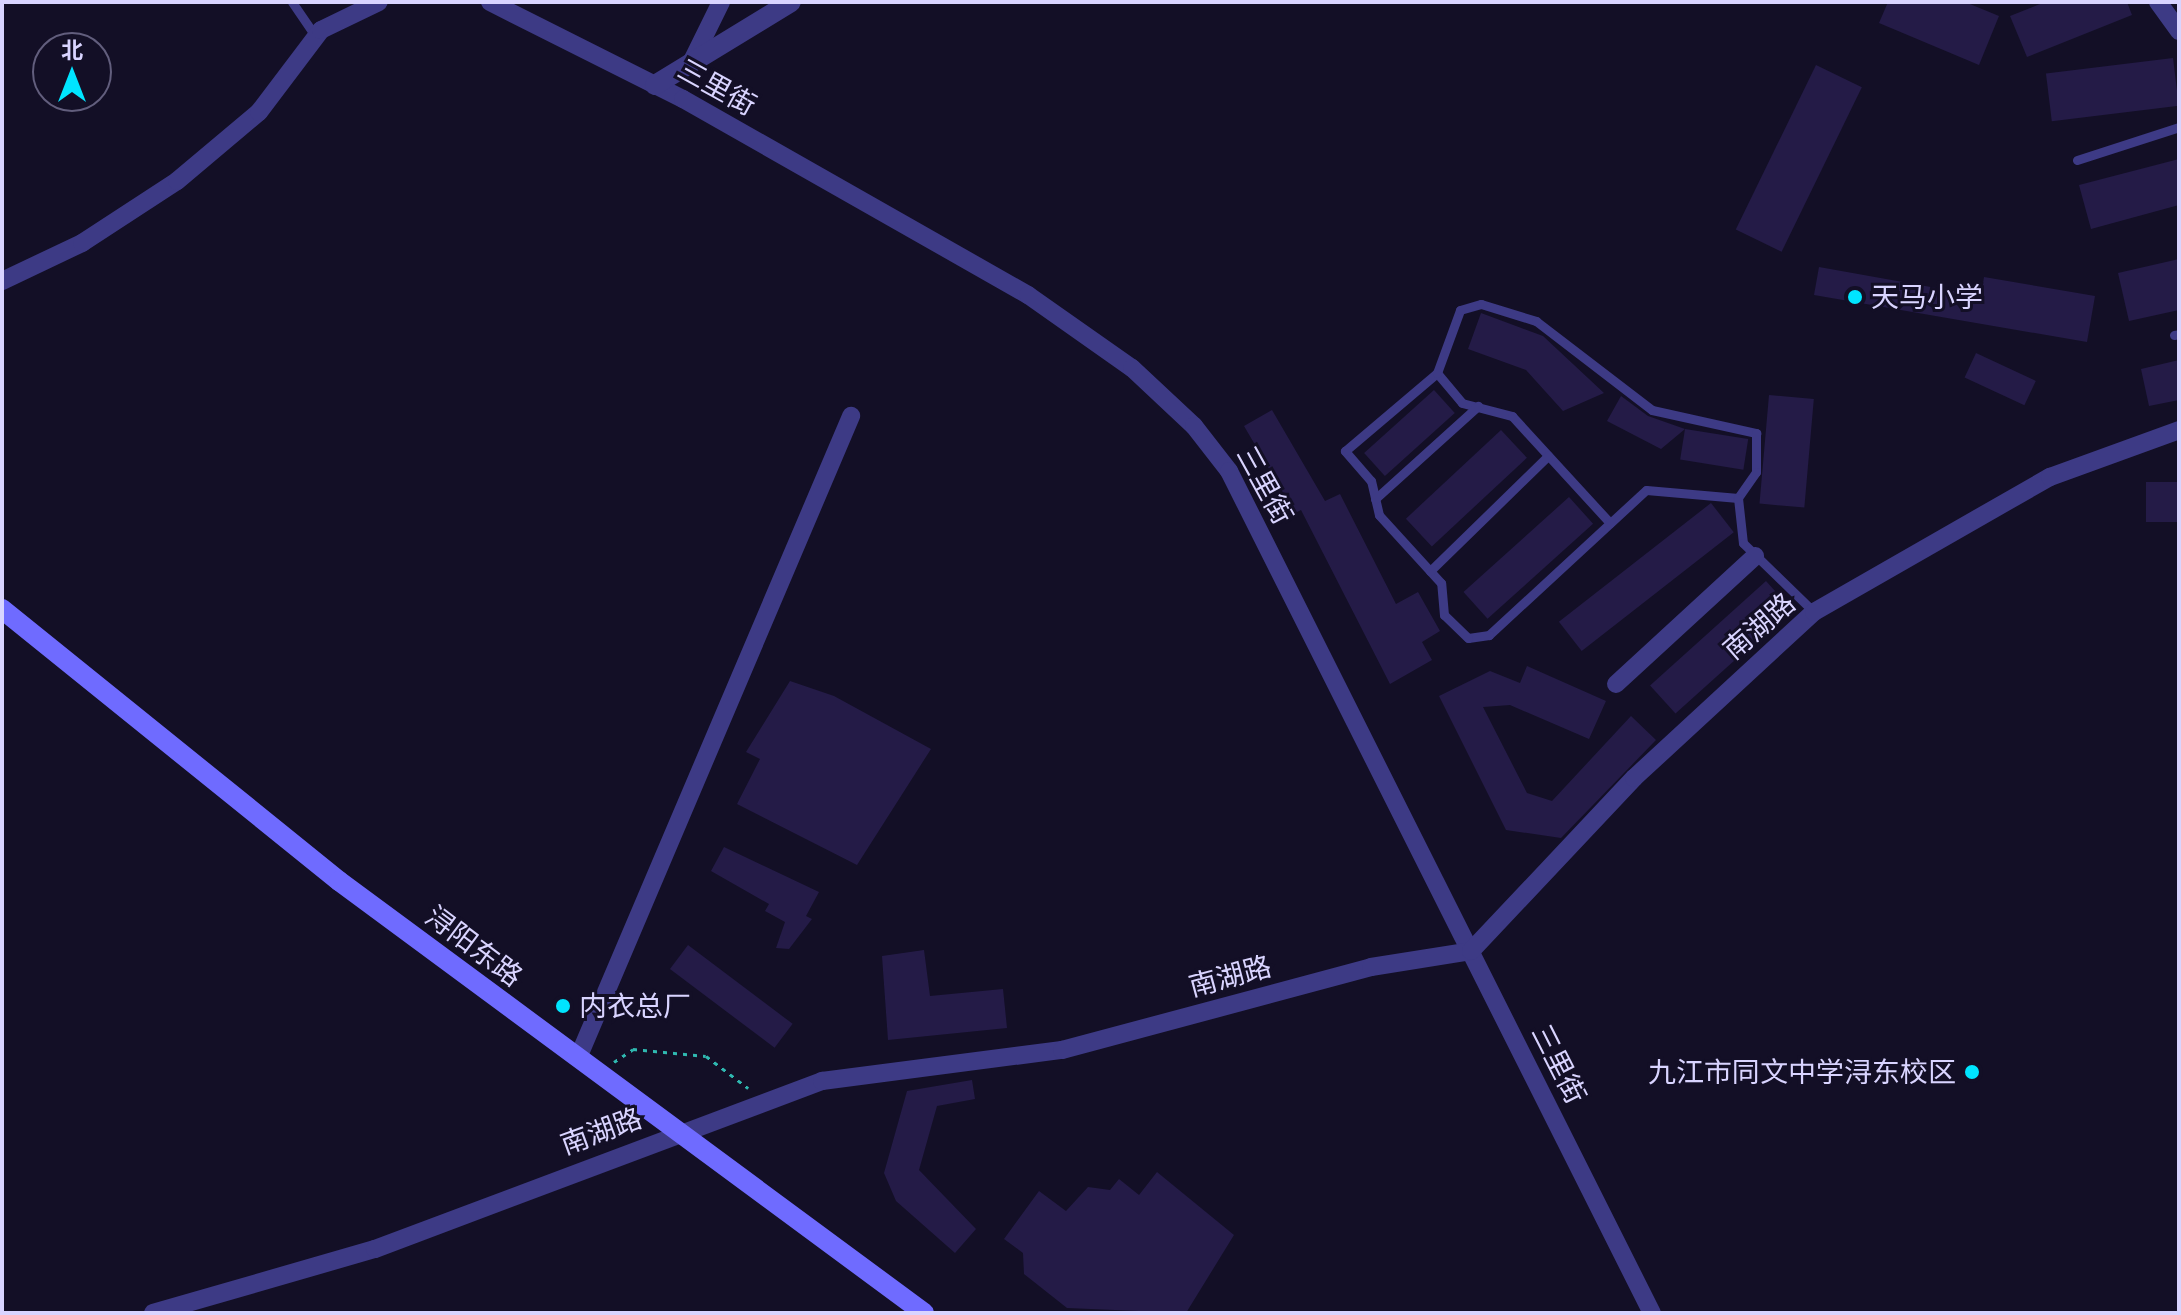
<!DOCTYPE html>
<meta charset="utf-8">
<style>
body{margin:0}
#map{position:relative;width:2181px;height:1315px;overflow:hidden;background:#130f26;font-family:Inter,"Noto Sans SC",sans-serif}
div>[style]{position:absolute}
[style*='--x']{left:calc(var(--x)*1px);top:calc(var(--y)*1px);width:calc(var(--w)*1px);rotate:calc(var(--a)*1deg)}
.building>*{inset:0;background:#241b47;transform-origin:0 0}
.path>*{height:3px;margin-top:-1.5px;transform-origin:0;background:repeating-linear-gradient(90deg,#2fb8b0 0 4px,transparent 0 10px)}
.service>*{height:9px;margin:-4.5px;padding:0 4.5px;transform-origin:4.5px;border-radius:4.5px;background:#3d3a85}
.minor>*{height:18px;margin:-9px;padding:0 9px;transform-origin:9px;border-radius:9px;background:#3d3a85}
.tertiary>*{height:20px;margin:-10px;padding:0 10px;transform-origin:10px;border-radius:10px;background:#3d3a85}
.secondary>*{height:20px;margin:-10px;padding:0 10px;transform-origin:10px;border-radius:10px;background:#6f6bff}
.dots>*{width:22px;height:22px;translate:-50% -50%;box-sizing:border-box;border:4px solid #130f26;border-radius:50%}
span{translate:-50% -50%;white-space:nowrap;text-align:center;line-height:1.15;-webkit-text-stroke:6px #130f26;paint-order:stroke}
.street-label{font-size:28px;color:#d9d4ff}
.poi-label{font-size:28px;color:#d9d4ff}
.left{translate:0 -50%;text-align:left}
.right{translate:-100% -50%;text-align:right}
.frame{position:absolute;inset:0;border:4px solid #d9d4ff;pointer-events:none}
.north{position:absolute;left:32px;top:32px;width:80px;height:80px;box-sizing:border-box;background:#130f26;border:2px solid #625e7d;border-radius:50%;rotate:0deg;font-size:22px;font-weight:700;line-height:32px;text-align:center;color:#d9d4ff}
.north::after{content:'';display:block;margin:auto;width:28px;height:36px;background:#00e5ff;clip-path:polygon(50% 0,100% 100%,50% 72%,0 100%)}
</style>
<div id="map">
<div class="building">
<i style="clip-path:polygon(1888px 2px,1965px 2px,1999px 16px,1979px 65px,1879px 23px)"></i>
<i style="clip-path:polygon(2045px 2px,2127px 2px,2132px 15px,2027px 57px,2010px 16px)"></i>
<i style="left:2173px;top:58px;width:48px;height:128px;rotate:83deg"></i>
<i style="left:1816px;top:65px;width:51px;height:183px;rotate:26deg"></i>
<i style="clip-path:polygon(2179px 159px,2179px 205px,2091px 229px,2079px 185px)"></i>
<i style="clip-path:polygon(2179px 259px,2179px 310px,2129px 321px,2118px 273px)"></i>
<i style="clip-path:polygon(1819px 267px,1981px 296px,1984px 277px,2095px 296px,2087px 342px,1814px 295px)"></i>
<i style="clip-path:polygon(1481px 313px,1543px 336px,1604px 393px,1563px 411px,1526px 370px,1468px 349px)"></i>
<i style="left:1976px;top:353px;width:66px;height:27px;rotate:25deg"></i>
<i style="clip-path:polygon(2179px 360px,2179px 400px,2149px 406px,2141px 369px)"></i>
<i style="left:1434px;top:390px;width:31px;height:94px;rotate:48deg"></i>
<i style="left:1769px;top:395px;width:45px;height:109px;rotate:5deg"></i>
<i style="clip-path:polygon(1621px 396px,1648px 416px,1685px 429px,1661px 449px,1607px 421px)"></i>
<i style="clip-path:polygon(1272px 410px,1325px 501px,1340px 494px,1396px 604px,1418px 592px,1440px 631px,1422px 642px,1432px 660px,1390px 684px,1301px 510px,1295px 513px,1244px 426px)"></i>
<i style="left:1685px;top:429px;width:64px;height:31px;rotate:9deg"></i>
<i style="left:1501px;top:430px;width:38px;height:130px;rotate:47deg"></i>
<i style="left:2179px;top:482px;width:40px;height:33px;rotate:90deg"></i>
<i style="left:1569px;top:497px;width:36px;height:142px;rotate:48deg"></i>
<i style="left:1711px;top:503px;width:37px;height:193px;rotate:52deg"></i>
<i style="left:1766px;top:581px;width:38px;height:156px;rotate:48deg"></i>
<i style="clip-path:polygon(1527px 666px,1606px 701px,1589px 739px,1510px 705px,1483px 707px,1527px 793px,1552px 801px,1631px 716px,1656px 740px,1561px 838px,1506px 830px,1439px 696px,1490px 671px,1520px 683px)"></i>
<i style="clip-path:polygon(790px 681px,834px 696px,931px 749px,857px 865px,737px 804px,760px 759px,746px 752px)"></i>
<i style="clip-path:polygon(724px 847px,819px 892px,806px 916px,812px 919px,789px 949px,776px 948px,785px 922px,765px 911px,769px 904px,711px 871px)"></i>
<i style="left:688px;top:945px;width:131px;height:30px;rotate:37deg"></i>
<i style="clip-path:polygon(924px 950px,930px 996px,1003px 989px,1007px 1028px,888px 1040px,882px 956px)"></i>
<i style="clip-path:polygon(972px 1080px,975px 1099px,937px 1106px,919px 1170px,976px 1229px,955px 1253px,896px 1201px,884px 1173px,907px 1091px)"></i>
<i style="clip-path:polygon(1157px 1172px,1234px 1235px,1186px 1313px,1067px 1308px,1024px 1274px,1023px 1253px,1004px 1239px,1039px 1191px,1066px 1211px,1088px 1187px,1110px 1190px,1119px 1179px,1139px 1195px)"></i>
</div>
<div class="path">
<i style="--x:614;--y:1062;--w:23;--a:-34"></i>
<i style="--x:633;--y:1049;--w:73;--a:5.5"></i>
<i style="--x:706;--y:1056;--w:53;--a:37.3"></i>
</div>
<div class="service">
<i style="--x:292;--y:2;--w:42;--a:55.6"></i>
<i style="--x:2077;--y:160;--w:107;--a:-17.9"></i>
<i style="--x:2174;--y:335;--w:5;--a:-11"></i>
<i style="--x:1437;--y:373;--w:39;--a:50"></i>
<i style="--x:1462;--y:403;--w:52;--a:14.6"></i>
<i style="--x:1512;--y:416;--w:145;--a:47.5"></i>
<i style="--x:1738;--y:498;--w:92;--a:-175"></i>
<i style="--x:1646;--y:490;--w:214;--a:137.3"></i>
<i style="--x:1489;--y:635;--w:21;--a:172"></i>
<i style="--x:1468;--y:638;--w:33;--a:-136"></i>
<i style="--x:1444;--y:615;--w:32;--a:-95"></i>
<i style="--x:1441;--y:583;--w:92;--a:-132.4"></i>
<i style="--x:1379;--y:515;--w:35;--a:-103"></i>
<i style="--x:1371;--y:481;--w:40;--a:-131"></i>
<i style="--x:1345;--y:451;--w:121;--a:-40.3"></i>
<i style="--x:1437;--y:373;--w:67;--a:-69.9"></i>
<i style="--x:1460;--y:310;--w:22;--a:-16"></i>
<i style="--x:1481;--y:304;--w:58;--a:17.2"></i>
<i style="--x:1536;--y:321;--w:146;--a:37.5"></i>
<i style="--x:1652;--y:410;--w:107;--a:12.5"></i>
<i style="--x:1756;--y:433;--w:39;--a:90"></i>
<i style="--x:1756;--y:472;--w:32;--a:125"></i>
<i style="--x:1738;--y:498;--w:45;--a:83.7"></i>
<i style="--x:1743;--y:543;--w:99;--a:44.2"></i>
<i style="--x:1375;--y:499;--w:139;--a:-42.1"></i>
<i style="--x:1430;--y:571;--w:165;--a:-44.3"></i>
</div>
<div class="minor">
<i style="--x:490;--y:2;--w:216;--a:26.7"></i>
<i style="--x:683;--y:99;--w:397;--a:29.6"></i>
<i style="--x:1028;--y:295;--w:127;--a:35.1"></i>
<i style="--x:1132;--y:368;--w:85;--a:43.1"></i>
<i style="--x:1194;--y:426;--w:57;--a:52.1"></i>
<i style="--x:1229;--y:471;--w:942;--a:63.33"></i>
<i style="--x:2158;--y:2;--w:36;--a:54"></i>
<i style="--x:691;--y:63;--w:68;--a:-63.8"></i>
<i style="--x:2;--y:281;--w:89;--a:-25.4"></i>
<i style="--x:82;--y:243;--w:113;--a:-33.1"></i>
<i style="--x:177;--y:181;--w:107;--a:-40.1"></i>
<i style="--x:259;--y:112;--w:103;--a:-52.9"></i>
<i style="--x:321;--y:30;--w:64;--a:-25.8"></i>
<i style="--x:1616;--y:684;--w:189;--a:-42.6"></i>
<i style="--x:578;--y:1058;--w:698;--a:-66.96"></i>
<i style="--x:153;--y:1313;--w:231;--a:-16.1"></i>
<i style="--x:375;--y:1249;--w:478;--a:-20.6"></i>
<i style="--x:822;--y:1081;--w:242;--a:-7.4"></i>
<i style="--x:1062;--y:1050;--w:320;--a:-15"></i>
<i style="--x:1371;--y:967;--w:101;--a:-9.1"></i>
<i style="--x:1471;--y:951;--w:238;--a:-46.7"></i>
<i style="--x:1634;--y:778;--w:245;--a:-42.7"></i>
<i style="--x:1814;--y:612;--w:272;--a:-29.8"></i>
<i style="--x:2050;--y:477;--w:137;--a:-20"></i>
</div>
<div class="tertiary">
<i style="--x:655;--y:85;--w:159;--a:-31.4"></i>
</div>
<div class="secondary">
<i style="--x:2;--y:609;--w:433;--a:38.9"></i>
<i style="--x:339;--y:881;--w:727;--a:36.44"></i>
</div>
<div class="dots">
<i style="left:1855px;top:297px;background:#00e5ff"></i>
<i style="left:563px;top:1006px;background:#00e5ff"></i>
<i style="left:1972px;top:1072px;background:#00e5ff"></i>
</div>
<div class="street-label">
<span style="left:717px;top:87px;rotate:29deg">三里街</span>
<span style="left:1265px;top:485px;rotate:61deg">三里街</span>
<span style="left:1759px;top:626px;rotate:-41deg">南湖路</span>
<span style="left:474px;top:946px;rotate:37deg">浔阳东路</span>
<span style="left:1230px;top:976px;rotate:-15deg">南湖路</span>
<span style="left:1559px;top:1064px;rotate:63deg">三里街</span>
<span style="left:601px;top:1131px;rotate:-20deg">南湖路</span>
</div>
<div class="poi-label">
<span class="left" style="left:1871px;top:297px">天马小学</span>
<span class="left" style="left:579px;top:1006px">内衣总厂</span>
<span class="right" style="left:1956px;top:1072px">九江市同文中学浔东校区</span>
</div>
<div class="frame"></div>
<div class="north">北</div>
</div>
